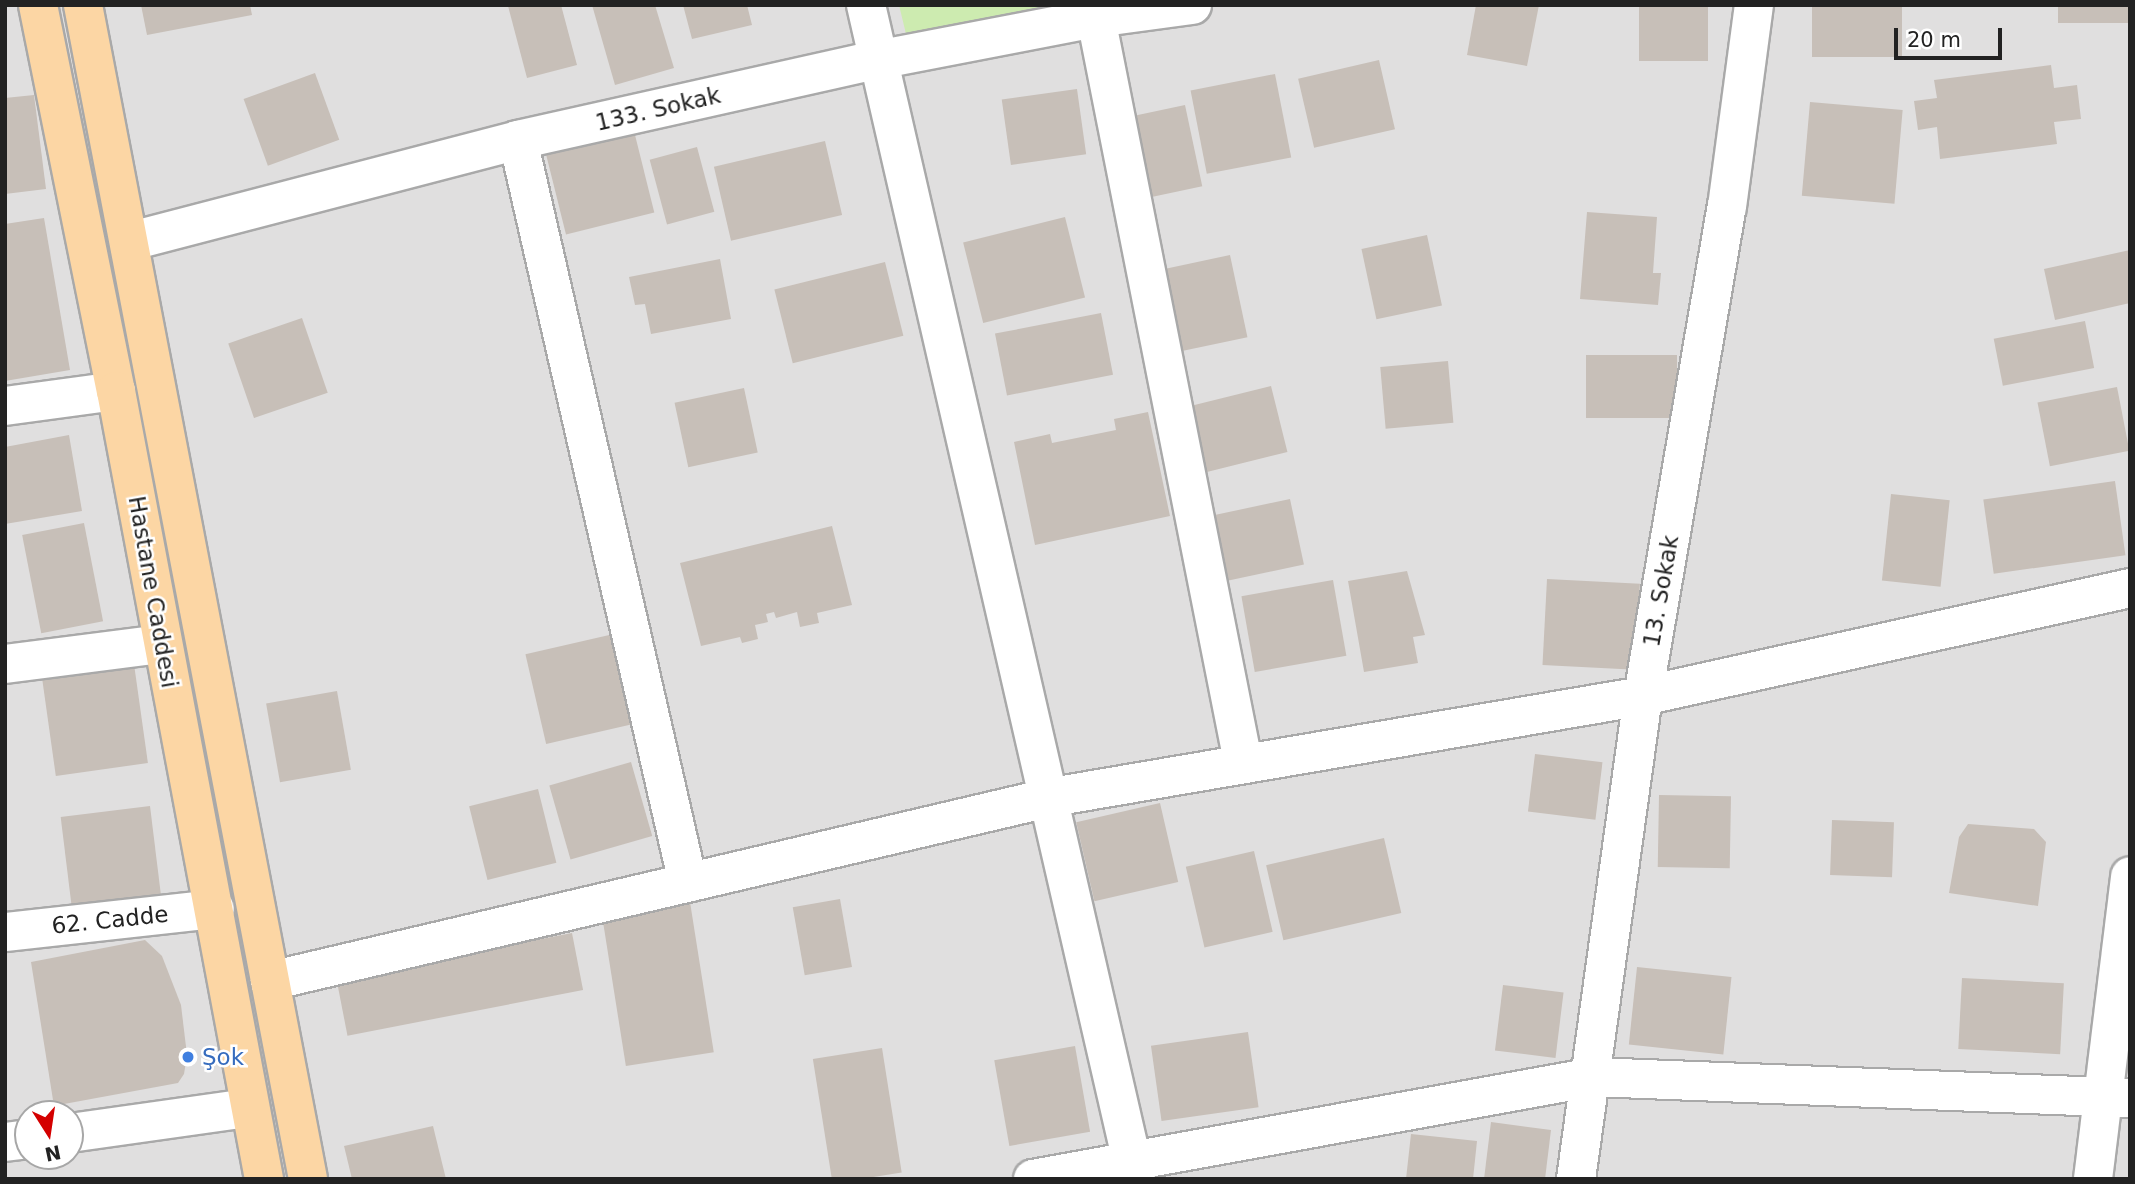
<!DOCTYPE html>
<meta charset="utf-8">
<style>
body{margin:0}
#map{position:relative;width:2135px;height:1184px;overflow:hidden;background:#f2efe9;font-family:"DejaVu Sans",sans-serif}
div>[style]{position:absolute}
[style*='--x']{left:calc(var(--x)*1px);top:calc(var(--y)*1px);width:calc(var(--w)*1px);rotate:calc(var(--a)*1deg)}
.residential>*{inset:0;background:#e0dfdf}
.grass>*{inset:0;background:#cdebb0}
.building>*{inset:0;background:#c7bfb8;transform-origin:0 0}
.roads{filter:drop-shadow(2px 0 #a9a9a9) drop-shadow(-2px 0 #a9a9a9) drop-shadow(0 2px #a9a9a9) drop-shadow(0 -2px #a9a9a9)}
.minor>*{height:38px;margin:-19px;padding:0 19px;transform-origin:19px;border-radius:19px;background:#fff}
.major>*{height:38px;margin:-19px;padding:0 19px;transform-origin:19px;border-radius:19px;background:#fcd6a4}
.dots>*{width:19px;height:19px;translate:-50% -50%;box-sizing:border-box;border:4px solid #fff;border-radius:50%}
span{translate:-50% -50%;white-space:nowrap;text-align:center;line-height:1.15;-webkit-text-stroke:5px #fff;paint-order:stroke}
.street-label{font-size:23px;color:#222}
.shop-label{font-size:23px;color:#366cbe}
.left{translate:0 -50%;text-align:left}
.frame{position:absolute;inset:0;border:7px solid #222;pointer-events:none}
.north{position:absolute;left:14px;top:1100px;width:70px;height:70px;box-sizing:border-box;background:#fff;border:2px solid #a7a7a7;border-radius:50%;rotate:168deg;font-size:19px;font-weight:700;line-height:28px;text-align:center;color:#222}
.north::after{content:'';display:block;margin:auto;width:24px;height:32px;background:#d40000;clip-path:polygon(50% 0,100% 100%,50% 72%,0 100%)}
.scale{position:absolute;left:1894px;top:28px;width:108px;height:32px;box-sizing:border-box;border:4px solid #222;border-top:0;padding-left:9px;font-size:21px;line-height:24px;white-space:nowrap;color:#222;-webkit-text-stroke:5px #fff;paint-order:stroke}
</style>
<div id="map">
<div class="residential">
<i style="clip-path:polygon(evenodd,5px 5px,2130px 5px,2130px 1179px,5px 1179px,5px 5px,28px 1114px,70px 1114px,70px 1156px,28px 1156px,28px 1114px)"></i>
</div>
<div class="grass">
<i style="clip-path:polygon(899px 5px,1082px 5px,906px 34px)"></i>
</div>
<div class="building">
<i style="clip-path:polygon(141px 5px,250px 5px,252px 15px,147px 35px)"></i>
<i style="clip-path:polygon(561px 5px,577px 65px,527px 78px,508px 6px)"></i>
<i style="clip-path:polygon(592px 5px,655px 5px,674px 68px,615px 85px)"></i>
<i style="clip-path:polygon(683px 5px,747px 5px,752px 25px,692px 39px)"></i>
<i style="clip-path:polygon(1476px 5px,1539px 5px,1527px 66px,1467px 55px)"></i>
<i style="left:1639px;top:5px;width:69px;height:56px"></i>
<i style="left:1812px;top:5px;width:90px;height:52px"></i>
<i style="left:2058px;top:5px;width:72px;height:18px"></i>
<i style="left:1379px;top:60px;width:71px;height:83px;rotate:77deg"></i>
<i style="clip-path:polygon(2051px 65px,2054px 88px,2077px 85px,2081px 119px,2054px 122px,2057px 144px,1940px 159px,1937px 127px,1918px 130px,1914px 101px,1937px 98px,1934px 80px)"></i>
<i style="left:315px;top:73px;width:71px;height:76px;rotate:70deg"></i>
<i style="left:1275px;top:74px;width:85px;height:86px;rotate:79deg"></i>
<i style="left:1077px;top:89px;width:66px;height:76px;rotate:82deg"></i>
<i style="clip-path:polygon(34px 95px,46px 189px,5px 194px,5px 98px)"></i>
<i style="left:1810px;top:102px;width:93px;height:94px;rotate:5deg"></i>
<i style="left:1185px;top:105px;width:83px;height:53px;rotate:78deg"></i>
<i style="left:634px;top:131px;width:84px;height:91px;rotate:76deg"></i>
<i style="left:825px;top:141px;width:76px;height:114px;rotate:77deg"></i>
<i style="left:697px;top:147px;width:67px;height:49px;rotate:75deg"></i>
<i style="clip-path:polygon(1587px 212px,1657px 217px,1653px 273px,1661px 273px,1658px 305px,1580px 299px)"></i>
<i style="left:1065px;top:217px;width:83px;height:105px;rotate:76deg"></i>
<i style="clip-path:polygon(44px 218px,70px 370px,5px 381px,5px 224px)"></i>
<i style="left:1427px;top:235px;width:72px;height:67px;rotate:78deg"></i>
<i style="clip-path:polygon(2130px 250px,2130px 303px,2055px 320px,2044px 269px)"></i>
<i style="left:1230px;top:255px;width:84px;height:73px;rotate:78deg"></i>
<i style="clip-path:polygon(720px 259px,731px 319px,651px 334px,645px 304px,635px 305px,629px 277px)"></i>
<i style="left:885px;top:262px;width:76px;height:114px;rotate:76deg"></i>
<i style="left:1101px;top:313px;width:63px;height:108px;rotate:79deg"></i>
<i style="left:302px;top:318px;width:79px;height:78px;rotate:71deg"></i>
<i style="left:2085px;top:321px;width:48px;height:93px;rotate:79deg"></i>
<i style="left:1586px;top:355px;width:91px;height:63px"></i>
<i style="left:1448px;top:361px;width:62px;height:68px;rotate:85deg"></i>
<i style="left:1271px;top:386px;width:68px;height:83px;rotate:76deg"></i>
<i style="left:2117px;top:387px;width:65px;height:81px;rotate:79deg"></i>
<i style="left:744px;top:388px;width:66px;height:71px;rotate:78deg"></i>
<i style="clip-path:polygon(1148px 412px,1170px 516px,1035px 545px,1014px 442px,1050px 434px,1052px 443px,1116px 430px,1114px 419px)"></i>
<i style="clip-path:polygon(69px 435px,82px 511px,5px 524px,5px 447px)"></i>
<i style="left:2115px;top:481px;width:75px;height:133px;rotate:82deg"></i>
<i style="left:1891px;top:494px;width:59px;height:87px;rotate:6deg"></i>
<i style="left:1290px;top:499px;width:67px;height:77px;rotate:78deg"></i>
<i style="left:84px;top:523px;width:100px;height:63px;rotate:79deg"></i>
<i style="clip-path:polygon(832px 526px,852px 605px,817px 613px,819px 623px,800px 627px,797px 612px,776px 618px,774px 612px,766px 614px,768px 622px,755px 625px,758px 639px,742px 643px,740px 637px,701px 646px,680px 563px)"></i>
<i style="clip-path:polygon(1407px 571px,1425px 635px,1413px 637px,1418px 663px,1364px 672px,1348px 581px)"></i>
<i style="left:1547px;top:579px;width:93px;height:86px;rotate:3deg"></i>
<i style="left:1333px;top:580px;width:77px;height:93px;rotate:80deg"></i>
<i style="left:618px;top:633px;width:92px;height:95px;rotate:77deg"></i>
<i style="left:134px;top:664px;width:100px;height:93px;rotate:82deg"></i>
<i style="left:337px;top:691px;width:80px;height:72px;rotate:80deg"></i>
<i style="left:1535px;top:754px;width:68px;height:58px;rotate:7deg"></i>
<i style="left:631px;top:762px;width:77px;height:85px;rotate:74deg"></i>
<i style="left:538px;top:789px;width:76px;height:71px;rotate:76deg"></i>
<i style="left:1659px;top:795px;width:72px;height:72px;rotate:1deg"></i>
<i style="left:1160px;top:803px;width:81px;height:86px;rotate:77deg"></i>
<i style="left:150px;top:806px;width:94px;height:90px;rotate:83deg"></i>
<i style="left:1832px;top:820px;width:62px;height:55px;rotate:2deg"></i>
<i style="clip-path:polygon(1968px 824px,2034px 829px,2046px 842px,2038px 906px,1949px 893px,1959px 837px)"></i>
<i style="left:1384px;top:838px;width:77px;height:121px;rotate:77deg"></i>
<i style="left:1254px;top:851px;width:83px;height:70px;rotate:77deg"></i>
<i style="left:840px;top:899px;width:69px;height:48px;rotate:80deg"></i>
<i style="left:690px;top:902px;width:152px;height:89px;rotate:81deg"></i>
<i style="left:572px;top:933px;width:58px;height:240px;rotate:79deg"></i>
<i style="clip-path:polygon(145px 940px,162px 956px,181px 1005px,187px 1055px,184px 1074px,178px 1083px,64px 1104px,53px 1100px,31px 962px)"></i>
<i style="left:1637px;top:967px;width:95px;height:78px;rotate:6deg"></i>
<i style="left:1962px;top:978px;width:102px;height:71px;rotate:3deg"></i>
<i style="left:1503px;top:985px;width:61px;height:66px;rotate:7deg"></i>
<i style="left:1248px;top:1032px;width:76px;height:98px;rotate:82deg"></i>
<i style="left:1075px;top:1046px;width:87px;height:82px;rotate:80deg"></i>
<i style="left:882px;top:1048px;width:126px;height:70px;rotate:81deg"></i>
<i style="clip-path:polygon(1491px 1122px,1551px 1130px,1545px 1179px,1484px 1179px)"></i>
<i style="clip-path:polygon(433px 1126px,446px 1179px,352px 1179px,344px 1146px)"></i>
<i style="clip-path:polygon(1411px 1134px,1477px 1141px,1473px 1179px,1406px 1179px)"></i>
</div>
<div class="roads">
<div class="minor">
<i style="--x:866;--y:5;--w:1205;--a:77.05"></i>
<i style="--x:1096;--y:18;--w:758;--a:78.82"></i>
<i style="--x:518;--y:140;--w:762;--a:77.11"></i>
<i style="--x:131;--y:241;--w:400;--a:-14.6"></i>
<i style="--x:518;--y:140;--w:368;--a:-12.6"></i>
<i style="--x:877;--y:60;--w:223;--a:-10.9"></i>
<i style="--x:1096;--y:18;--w:97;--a:-7.7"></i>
<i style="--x:5;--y:406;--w:112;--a:-7.7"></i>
<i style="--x:5;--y:664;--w:158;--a:-7.3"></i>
<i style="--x:5;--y:932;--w:211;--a:-6.3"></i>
<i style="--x:270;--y:981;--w:803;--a:-13.24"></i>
<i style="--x:1052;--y:797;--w:600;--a:-9.7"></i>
<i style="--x:1643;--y:696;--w:499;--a:-12.5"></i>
<i style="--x:70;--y:1133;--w:181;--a:-8"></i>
<i style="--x:5;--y:1142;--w:23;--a:-7"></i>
<i style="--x:1033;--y:1179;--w:569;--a:-10.32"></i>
<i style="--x:1593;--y:1077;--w:537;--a:2.24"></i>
<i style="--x:1576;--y:1179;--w:488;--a:-82.1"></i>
<i style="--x:1643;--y:696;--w:496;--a:-80.3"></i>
<i style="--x:1727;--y:207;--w:204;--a:-82.4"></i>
<i style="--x:2093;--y:1179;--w:305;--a:-83"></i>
</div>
<div class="major">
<i style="--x:38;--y:5;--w:394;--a:78.6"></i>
<i style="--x:116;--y:391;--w:802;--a:79.36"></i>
<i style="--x:83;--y:5;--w:1195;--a:79.15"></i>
</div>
</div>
<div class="dots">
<i style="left:188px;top:1057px;background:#3f7fe0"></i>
</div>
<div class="street-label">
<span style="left:658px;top:109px;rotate:-13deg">133. Sokak</span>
<span style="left:1661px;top:591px;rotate:-80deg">13. Sokak</span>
<span style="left:153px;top:592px;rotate:80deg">Hastane Caddesi</span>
<span style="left:110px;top:920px;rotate:-6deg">62. Cadde</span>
</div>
<div class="shop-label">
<span class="left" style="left:202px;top:1057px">Şok</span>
</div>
<div class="frame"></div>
<div class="north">N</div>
<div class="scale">20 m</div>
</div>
